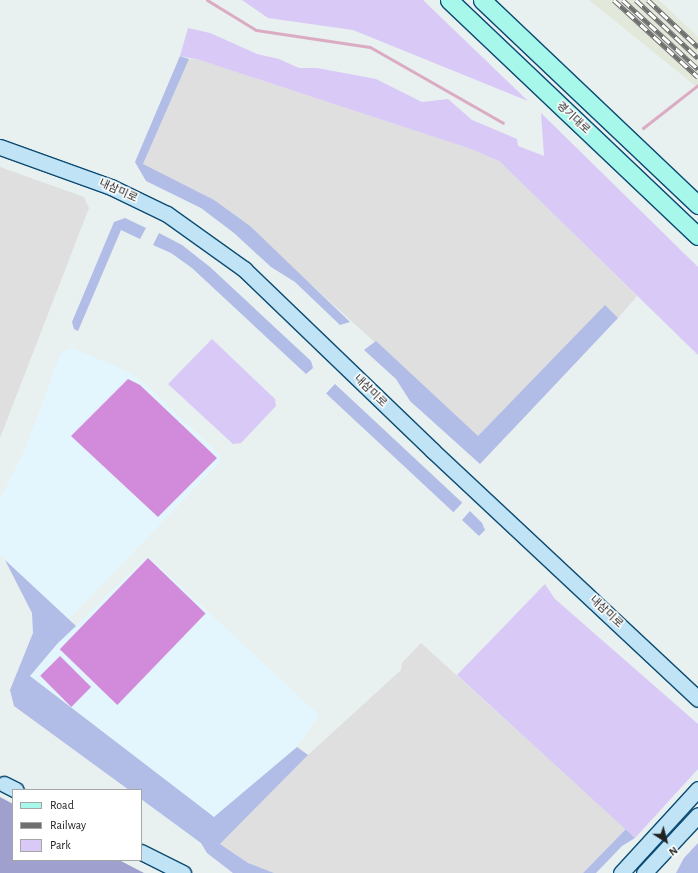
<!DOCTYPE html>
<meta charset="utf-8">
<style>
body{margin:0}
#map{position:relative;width:698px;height:873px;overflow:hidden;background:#e8f0f0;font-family:"Alegreya Sans","Noto Sans KR",sans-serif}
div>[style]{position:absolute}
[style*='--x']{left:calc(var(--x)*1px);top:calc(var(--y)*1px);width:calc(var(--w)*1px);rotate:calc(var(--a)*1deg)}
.residential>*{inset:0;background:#dedfde}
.industrial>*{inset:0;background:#e2e9da}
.education>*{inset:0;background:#e4f6fd}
.grass>*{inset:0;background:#b1bce7;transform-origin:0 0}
.forest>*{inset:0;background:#9fa0cd}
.park>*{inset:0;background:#d9c9f7}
.pitch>*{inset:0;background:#d28bda;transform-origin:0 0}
.stream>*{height:3px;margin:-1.5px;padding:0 1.5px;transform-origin:1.5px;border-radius:1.5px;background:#dbabc3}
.roads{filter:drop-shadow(1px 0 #0c4b73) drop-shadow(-1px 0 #0c4b73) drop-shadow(0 1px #0c4b73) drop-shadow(0 -1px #0c4b73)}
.secondary>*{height:15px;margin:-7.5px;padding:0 7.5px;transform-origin:7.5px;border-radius:7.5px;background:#c0e4f6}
.primary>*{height:17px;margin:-8.5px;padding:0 8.5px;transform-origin:8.5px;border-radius:8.5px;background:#a7f7eb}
.rail>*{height:4.5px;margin-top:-2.25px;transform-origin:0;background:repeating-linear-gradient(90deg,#fff 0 9px,#6f6f6f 0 18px);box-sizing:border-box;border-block:1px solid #6f6f6f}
span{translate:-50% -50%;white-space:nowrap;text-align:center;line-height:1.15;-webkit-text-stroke:3px #fff;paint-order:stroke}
.street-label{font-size:11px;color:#212121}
.legend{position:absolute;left:12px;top:789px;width:130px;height:72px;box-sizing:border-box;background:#fff;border:1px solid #a6a6a6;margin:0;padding:5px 7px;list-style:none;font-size:12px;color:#212121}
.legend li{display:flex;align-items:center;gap:8px;height:20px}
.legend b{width:20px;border:1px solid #a6a6a6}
.north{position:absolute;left:646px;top:821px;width:40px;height:40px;-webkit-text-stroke:3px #fff;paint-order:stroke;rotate:144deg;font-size:11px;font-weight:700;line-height:16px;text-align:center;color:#212121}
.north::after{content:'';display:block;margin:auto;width:14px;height:18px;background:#212121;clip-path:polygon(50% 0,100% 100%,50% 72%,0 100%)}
</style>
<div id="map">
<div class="residential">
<i style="clip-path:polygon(189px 59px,200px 60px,471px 149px,499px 161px,637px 296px,618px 318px,605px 306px,478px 436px,293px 268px,143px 164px)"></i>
<i style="clip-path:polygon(0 167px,84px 197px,89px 208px,0 438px)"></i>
<i style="clip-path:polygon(421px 643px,626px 829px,583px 873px,274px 873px,248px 863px,220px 844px,308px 755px,401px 670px,402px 663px)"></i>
</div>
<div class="industrial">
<i style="clip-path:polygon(589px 0,659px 0,698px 37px,698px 88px)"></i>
</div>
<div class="education">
<i style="clip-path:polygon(72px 348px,127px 371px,144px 383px,221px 456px,220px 462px,68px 620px,0 555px,0 499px,26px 447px,61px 353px)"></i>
<i style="clip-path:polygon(148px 556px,319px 715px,297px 747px,214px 817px,30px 676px,57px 644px)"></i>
</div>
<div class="grass">
<i style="clip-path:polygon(180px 56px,189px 59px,143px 164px,214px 200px,250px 226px,350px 322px,340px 325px,295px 282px,271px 267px,234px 233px,201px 208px,146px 181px,135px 162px)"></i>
<i style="clip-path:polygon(125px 218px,146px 228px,140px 239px,121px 230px,78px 331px,74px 329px,72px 322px,114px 222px)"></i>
<i style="clip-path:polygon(159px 233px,182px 245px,210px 267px,311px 361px,313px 368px,306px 374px,192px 268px,171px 253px,153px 245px)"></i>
<i style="clip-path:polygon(605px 305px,618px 318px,480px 464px,410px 401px,396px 379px,364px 350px,376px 341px,478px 436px)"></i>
<i style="left:335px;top:384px;width:174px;height:13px;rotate:43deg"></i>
<i style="clip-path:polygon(470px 511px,482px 523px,485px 530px,479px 536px,462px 520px)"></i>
<i style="clip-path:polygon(5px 560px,76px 626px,57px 644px,30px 676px,214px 817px,297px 747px,308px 755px,220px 844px,248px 863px,274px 873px,233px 873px,207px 853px,201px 843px,141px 799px,141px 790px,129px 790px,14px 706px,10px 690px,33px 633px,32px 613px)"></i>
<i style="clip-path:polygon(626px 829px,635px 838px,622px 846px,596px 873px,583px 873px)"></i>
<i style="clip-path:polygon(698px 843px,698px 873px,676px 873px,684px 858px)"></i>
</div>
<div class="forest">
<i style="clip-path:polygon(0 797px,13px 804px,13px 860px,119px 860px,144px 873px,0 873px)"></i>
</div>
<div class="park">
<i style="clip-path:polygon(242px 0,423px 0,528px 101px,353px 30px,268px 18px)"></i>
<i style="clip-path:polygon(188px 28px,210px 33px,257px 54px,279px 59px,299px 68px,317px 68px,376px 79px,422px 102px,448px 99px,472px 120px,517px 139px,518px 146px,544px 156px,541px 113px,698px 267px,698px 355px,499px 161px,471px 149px,200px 60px,180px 56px)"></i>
<i style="clip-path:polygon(212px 339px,275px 399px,276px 406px,241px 443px,233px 444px,168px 384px)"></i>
<i style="clip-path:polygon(545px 584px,555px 599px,698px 724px,698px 769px,635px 838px,457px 675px)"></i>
</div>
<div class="pitch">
<i style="clip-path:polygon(128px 379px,140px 385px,217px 458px,158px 517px,71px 436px)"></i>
<i style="left:148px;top:558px;width:80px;height:127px;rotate:44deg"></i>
<i style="left:60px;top:656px;width:44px;height:28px;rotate:45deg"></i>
</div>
<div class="stream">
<i style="--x:207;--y:0;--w:57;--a:31.5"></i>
<i style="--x:256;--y:30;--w:115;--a:8.5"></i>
<i style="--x:370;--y:47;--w:153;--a:29.7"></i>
<i style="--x:643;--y:128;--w:70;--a:-38"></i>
</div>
<div class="roads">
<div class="secondary">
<i style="--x:0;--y:147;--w:118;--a:19.8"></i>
<i style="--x:111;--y:187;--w:62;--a:25.7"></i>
<i style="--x:167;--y:214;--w:95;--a:35.5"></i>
<i style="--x:244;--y:269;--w:261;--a:43.9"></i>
<i style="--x:432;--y:450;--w:364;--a:43.1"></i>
<i style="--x:4;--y:784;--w:13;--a:27"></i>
<i style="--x:141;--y:852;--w:47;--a:26.6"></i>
<i style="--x:621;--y:873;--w:114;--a:-47.5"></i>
<i style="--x:644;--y:873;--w:79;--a:-47"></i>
</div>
<div class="primary">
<i style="--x:449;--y:0;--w:343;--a:43.5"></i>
<i style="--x:482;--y:0;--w:298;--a:43.5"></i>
</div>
</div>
<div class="rail">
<i style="--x:614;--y:0;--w:114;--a:42.5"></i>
<i style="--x:623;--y:0;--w:102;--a:42.6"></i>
<i style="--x:636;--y:0;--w:85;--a:43.1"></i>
<i style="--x:648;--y:0;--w:69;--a:43.2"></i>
</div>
<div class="street-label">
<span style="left:573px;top:118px;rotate:43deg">경기대로</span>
<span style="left:118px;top:191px;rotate:24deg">내삼미로</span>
<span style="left:370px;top:391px;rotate:44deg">내삼미로</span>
<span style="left:606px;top:612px;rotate:43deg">내삼미로</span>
</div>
<ul class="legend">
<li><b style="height:5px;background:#a7f7eb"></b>Road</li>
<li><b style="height:5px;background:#6f6f6f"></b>Railway</li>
<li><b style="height:11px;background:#d9c9f7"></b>Park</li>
</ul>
<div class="north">N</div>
</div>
